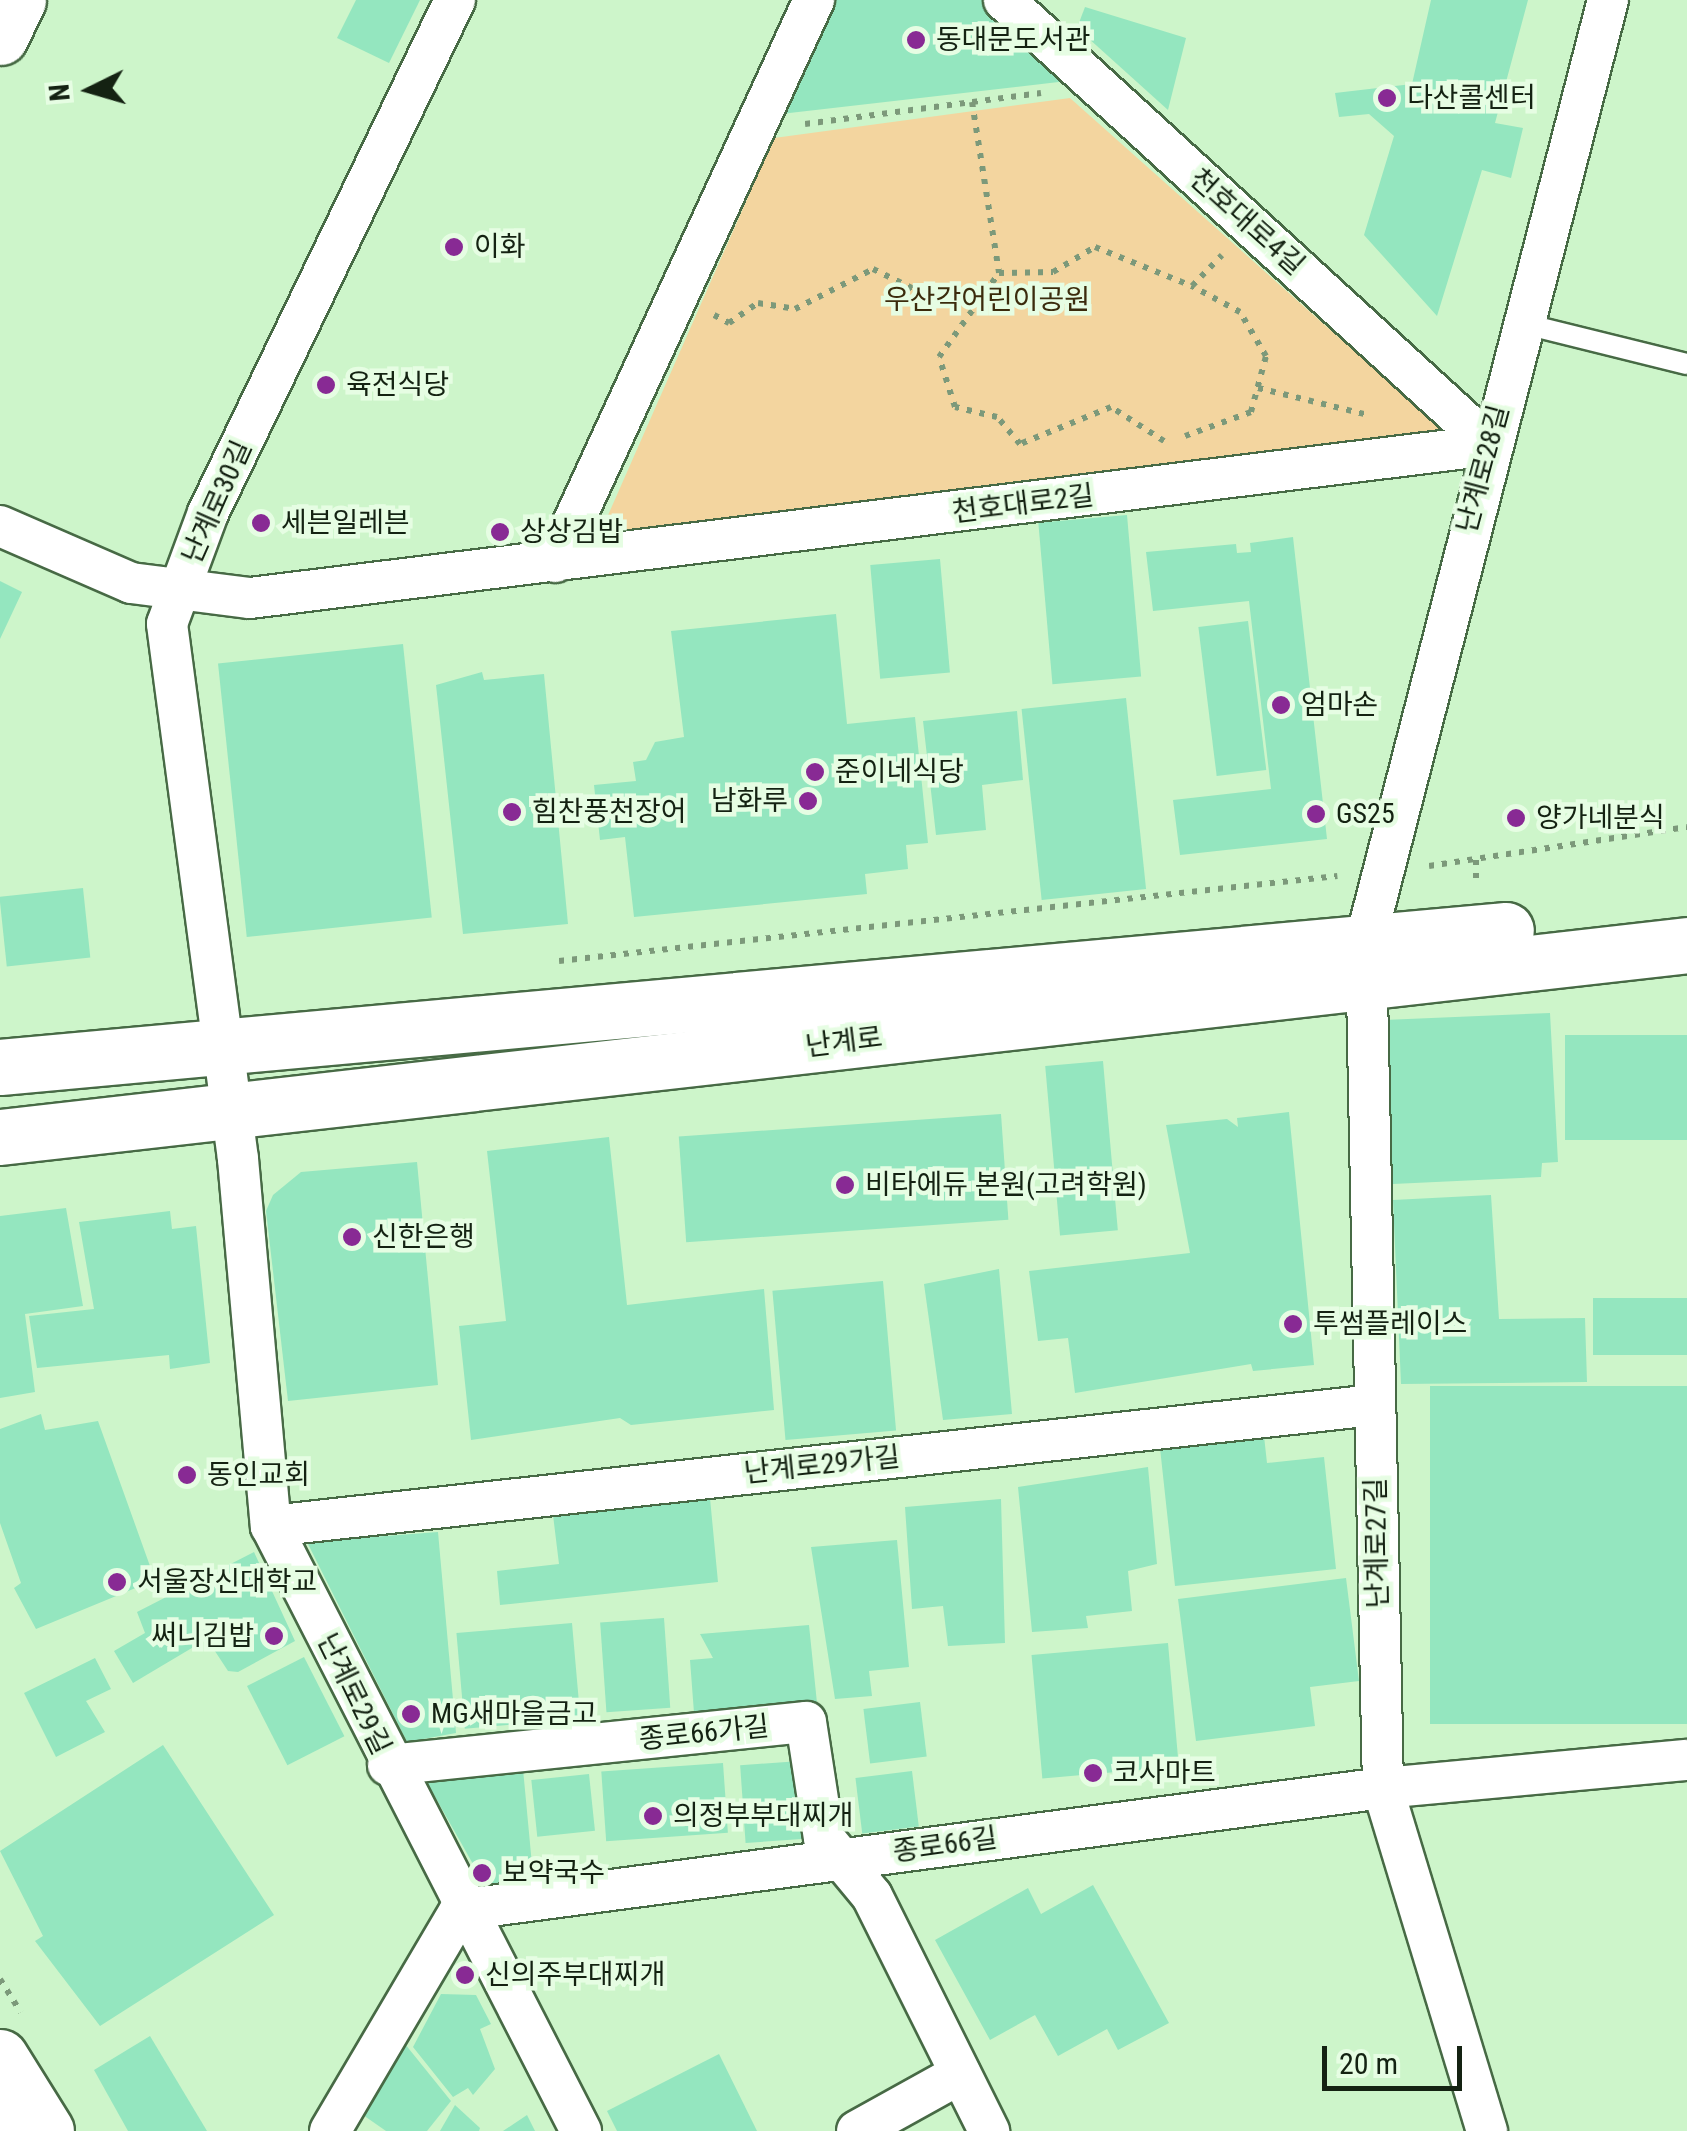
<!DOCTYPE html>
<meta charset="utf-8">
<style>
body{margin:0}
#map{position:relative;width:1687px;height:2131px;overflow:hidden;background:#cdf5ca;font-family:"Roboto Condensed","Noto Sans KR",sans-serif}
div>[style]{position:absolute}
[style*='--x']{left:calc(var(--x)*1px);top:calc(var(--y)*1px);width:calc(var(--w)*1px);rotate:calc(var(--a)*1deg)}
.green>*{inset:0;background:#f3d59f}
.building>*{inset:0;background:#94e6bf;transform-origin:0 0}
.path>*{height:6px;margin-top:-3px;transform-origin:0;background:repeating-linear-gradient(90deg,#7c997a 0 5px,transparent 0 13px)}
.roads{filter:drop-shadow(2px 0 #476a45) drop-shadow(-2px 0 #476a45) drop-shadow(0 2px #476a45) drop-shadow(0 -2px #476a45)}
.service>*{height:20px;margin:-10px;padding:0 10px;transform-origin:10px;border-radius:10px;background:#fff}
.minor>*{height:40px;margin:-20px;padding:0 20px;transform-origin:20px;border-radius:20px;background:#fff}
.tertiary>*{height:50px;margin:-25px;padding:0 25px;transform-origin:25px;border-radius:25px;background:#fff}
.secondary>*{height:55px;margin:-27.5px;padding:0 27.5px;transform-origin:27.5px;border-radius:27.5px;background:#fff}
.primary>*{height:55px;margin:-27.5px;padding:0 27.5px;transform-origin:27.5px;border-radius:27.5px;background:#fff}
.dots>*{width:28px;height:28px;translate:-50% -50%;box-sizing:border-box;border:5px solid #e6fde3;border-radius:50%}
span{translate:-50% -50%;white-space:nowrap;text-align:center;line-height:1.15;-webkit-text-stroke:9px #e6fde3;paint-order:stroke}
.poi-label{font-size:28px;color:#142212}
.left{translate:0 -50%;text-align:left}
.right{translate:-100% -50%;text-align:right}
.street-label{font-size:28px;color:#142212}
.park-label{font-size:28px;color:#3b2b0c}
.north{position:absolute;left:40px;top:40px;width:100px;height:100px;-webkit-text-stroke:8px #e6fde3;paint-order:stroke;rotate:265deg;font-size:28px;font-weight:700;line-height:40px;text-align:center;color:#142212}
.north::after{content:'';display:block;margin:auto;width:35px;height:45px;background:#142212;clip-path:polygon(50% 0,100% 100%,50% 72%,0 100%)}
.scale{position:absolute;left:1322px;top:2046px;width:140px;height:45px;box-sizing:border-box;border:5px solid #142212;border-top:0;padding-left:12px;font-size:30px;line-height:35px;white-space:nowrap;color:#142212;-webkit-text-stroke:8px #e6fde3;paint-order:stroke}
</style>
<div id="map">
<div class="green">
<i style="clip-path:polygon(1070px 98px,1446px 433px,598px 538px,774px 138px)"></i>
</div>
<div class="building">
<i style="clip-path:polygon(356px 0,420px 0,389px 63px,337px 38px)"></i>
<i style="clip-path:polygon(825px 0,984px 0,1067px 81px,772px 115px)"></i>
<i style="clip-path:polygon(1431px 0,1528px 0,1495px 123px,1523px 128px,1511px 178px,1482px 170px,1437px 316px,1364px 235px,1394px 136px,1369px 114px,1339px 117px,1335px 93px,1412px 84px)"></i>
<i style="clip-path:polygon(1085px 7px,1186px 38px,1168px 110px,1077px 28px)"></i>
<i style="left:1127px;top:515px;width:162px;height:89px;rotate:85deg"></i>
<i style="clip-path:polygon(1293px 537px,1327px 839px,1180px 855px,1173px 800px,1271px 789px,1249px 601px,1153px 611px,1146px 552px,1236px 544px,1237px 553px,1251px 552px,1250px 543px)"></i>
<i style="left:940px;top:559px;width:114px;height:70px;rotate:85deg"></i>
<i style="clip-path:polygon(0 581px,22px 592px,0 639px)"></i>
<i style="clip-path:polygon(836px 614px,847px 724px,915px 717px,928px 843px,906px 845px,908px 869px,865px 874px,867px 894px,634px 917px,625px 837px,600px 840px,594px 785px,636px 781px,633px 762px,646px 760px,655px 742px,684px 737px,671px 631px)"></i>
<i style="left:1248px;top:621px;width:150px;height:50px;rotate:83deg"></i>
<i style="left:403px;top:644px;width:275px;height:186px;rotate:84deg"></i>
<i style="clip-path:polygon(482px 672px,484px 680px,544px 674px,568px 924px,463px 934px,436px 685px)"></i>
<i style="left:1126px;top:698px;width:192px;height:105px;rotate:84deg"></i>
<i style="clip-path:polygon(1017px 711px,1023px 780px,982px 785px,986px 830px,936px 835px,923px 721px)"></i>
<i style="left:83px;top:888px;width:70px;height:84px;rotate:84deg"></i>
<i style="clip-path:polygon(1550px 1013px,1558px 1162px,1542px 1163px,1541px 1177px,1393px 1184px,1384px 1020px)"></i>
<i style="left:1687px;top:1035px;width:105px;height:122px;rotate:90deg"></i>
<i style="left:1103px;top:1061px;width:170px;height:58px;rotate:85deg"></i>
<i style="clip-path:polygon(1289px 1112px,1314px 1365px,1253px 1371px,1251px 1364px,1075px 1393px,1068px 1338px,1038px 1341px,1029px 1271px,1190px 1253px,1166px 1125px,1227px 1119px,1238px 1127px,1237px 1118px)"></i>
<i style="left:1001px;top:1114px;width:106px;height:323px;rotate:86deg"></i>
<i style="clip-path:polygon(609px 1137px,627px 1305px,764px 1289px,774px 1410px,631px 1425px,620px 1418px,471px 1440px,459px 1326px,506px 1321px,487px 1151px)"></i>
<i style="clip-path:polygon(417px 1162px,438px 1385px,288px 1401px,266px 1211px,273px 1195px,301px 1172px)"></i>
<i style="clip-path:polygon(1491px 1195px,1499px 1319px,1585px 1318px,1587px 1382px,1401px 1384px,1393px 1200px)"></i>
<i style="clip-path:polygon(66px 1208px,83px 1306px,25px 1314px,35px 1392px,0 1398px,0 1216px)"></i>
<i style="clip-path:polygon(170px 1211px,172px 1229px,196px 1226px,210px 1363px,170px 1369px,169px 1355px,37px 1368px,29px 1316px,94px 1309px,79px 1222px)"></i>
<i style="clip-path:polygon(999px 1269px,1012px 1414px,943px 1420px,924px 1284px)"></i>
<i style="left:883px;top:1281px;width:150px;height:111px;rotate:85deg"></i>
<i style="left:1687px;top:1298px;width:57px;height:94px;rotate:90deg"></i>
<i style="left:1687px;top:1386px;width:338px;height:257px;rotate:90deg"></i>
<i style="clip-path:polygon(41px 1414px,45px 1430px,98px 1421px,155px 1580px,36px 1629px,14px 1588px,21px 1583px,0 1523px,0 1429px)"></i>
<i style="clip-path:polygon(1264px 1436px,1267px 1463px,1324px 1457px,1336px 1569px,1175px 1586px,1160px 1448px)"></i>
<i style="clip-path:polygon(1148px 1467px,1157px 1564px,1128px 1571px,1132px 1611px,1086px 1616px,1088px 1628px,1032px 1632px,1018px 1487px)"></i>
<i style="clip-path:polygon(710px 1498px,718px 1582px,500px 1605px,497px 1571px,559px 1564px,553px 1515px)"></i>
<i style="clip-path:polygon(1001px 1499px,1005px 1643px,948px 1646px,943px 1606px,912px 1609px,905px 1507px)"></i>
<i style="clip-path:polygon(438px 1532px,456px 1733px,407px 1742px,307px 1542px)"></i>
<i style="clip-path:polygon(897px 1540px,909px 1667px,869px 1671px,872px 1696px,835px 1699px,811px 1547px)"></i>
<i style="clip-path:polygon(254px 1552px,295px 1641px,238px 1672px,228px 1671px,207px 1639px,133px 1683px,114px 1651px,145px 1633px,137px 1612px)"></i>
<i style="clip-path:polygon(1346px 1578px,1359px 1681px,1310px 1687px,1315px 1726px,1196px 1741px,1178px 1599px)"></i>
<i style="left:664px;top:1618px;width:90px;height:64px;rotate:86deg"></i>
<i style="left:572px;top:1623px;width:96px;height:116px;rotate:85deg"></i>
<i style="clip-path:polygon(809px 1625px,817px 1703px,694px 1713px,690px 1660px,713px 1658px,700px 1634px)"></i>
<i style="left:1168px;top:1643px;width:124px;height:137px;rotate:85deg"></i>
<i style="left:304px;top:1657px;width:89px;height:64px;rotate:63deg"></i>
<i style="clip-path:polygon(95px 1658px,111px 1689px,86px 1701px,105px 1732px,56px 1757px,24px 1693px)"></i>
<i style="left:920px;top:1702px;width:55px;height:57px;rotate:83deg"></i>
<i style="clip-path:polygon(163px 1745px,274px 1915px,100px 2026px,35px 1941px,43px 1936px,0 1851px)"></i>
<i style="left:800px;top:1761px;width:78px;height:60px;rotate:86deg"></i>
<i style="left:723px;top:1763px;width:70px;height:122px;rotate:86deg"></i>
<i style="clip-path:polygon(523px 1769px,534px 1886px,501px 1892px,482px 1880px,425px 1779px)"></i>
<i style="left:912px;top:1771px;width:56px;height:57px;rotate:83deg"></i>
<i style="left:589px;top:1774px;width:57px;height:58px;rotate:84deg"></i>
<i style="clip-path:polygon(1093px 1885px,1169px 2023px,1118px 2050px,1107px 2029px,1058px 2056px,1035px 2015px,990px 2040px,935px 1940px,1028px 1888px,1041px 1914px)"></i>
<i style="clip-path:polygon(441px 1994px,476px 1995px,491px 2024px,480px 2029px,495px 2069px,473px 2095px,468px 2088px,453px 2097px,413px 2047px)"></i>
<i style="clip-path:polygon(150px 2036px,207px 2131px,128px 2131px,94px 2070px)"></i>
<i style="clip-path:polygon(405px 2044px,451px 2101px,427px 2131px,386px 2131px,363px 2115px)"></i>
<i style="clip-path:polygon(719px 2054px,757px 2131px,617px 2131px,607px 2111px)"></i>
<i style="clip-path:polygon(455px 2105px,480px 2128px,479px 2131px,440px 2131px)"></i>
<i style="clip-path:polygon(527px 2115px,535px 2131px,503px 2131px)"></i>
</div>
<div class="path">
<i style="--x:972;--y:102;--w:173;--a:81"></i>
<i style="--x:805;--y:124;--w:238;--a:-7.5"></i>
<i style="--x:714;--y:315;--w:17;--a:28"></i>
<i style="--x:729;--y:323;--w:35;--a:-35"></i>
<i style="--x:758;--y:303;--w:37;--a:9"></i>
<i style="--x:795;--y:309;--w:88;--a:-27.1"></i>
<i style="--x:873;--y:269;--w:100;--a:26.1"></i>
<i style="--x:1258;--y:388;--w:113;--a:13.8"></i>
<i style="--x:1185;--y:436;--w:70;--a:-20"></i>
<i style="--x:1251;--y:412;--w:58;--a:-75"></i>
<i style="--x:1266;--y:356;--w:51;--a:-120.6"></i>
<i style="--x:1240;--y:312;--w:55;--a:-151.6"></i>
<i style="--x:1192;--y:286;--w:43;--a:-45.9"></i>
<i style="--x:1164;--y:441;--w:63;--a:-147.3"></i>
<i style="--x:1111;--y:407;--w:98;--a:157.9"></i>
<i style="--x:1020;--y:444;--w:35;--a:-130"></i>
<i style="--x:997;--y:417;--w:43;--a:-166.6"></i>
<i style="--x:955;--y:407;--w:52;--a:-107.7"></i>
<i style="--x:939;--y:357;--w:103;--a:-54.5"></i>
<i style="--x:999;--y:273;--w:54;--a:-1.1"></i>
<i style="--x:1053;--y:272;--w:49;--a:-30.8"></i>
<i style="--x:1095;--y:247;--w:105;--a:21.9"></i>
<i style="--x:1476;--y:860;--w:23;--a:90"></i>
<i style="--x:1429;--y:866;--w:261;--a:-8.6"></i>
<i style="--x:559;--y:961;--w:783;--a:-6.24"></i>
<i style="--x:0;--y:1979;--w:39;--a:58"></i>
</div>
<div class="roads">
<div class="service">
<i style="--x:1521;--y:323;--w:171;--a:13.9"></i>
</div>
<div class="minor">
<i style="--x:455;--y:0;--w:569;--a:115.71"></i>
<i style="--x:208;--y:513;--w:118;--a:110.3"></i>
<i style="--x:167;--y:624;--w:540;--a:82.44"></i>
<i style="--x:238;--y:1159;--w:368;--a:84.9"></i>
<i style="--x:271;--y:1526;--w:680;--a:62.87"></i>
<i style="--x:1004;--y:0;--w:659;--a:42.48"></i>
<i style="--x:0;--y:526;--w:143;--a:23.5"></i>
<i style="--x:131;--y:583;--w:120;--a:7.2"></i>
<i style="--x:250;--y:598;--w:1249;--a:-7.03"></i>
<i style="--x:555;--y:562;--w:619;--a:-65.26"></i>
<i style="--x:271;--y:1526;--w:1110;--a:-6.26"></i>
<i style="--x:388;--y:1765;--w:420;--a:-5.9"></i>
<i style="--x:806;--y:1722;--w:117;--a:81.2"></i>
<i style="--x:824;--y:1838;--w:75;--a:50.4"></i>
<i style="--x:872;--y:1896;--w:263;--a:63.5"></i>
<i style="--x:330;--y:2131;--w:256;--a:-59.5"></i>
<i style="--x:460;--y:1910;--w:931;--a:-7.53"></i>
<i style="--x:1383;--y:1788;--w:305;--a:-5.3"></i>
<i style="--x:857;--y:2131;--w:118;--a:-29"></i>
<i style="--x:1487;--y:2131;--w:358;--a:-106.9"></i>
<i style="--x:1383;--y:1788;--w:849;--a:-91.15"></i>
<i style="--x:1366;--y:939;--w:970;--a:-75.55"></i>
</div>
<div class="tertiary">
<i style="--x:0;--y:2131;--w:39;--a:-36"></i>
</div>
<div class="secondary">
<i style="--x:0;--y:1067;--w:1512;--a:-5.2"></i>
<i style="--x:0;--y:1137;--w:1698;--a:-6.49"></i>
</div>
<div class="primary">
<i style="--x:0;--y:37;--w:41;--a:-64.1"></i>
<i style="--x:0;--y:2057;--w:87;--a:58.1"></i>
</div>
</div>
<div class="dots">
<i style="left:916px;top:40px;background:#882a94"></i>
<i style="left:1387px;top:98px;background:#882a94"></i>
<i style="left:454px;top:247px;background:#882a94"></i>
<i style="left:326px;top:385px;background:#882a94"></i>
<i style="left:261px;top:523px;background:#882a94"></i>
<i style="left:500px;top:532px;background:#882a94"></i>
<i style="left:1281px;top:705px;background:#882a94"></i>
<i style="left:815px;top:772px;background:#882a94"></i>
<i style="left:808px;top:801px;background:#882a94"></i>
<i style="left:512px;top:812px;background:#882a94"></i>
<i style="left:1316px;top:814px;background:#882a94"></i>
<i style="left:1516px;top:818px;background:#882a94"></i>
<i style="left:845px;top:1185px;background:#882a94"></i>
<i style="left:352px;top:1237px;background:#882a94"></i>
<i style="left:1293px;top:1324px;background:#882a94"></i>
<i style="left:187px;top:1475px;background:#882a94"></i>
<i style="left:117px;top:1582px;background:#882a94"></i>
<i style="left:274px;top:1636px;background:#882a94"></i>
<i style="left:411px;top:1714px;background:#882a94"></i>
<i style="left:1093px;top:1773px;background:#882a94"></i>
<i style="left:653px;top:1816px;background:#882a94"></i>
<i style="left:482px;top:1873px;background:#882a94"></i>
<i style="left:465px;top:1975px;background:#882a94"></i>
</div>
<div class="poi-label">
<span class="left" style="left:936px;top:40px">동대문도서관</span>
<span class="left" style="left:1407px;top:98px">다산콜센터</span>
<span class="left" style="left:474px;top:247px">이화</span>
<span class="left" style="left:346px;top:385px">육전식당</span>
<span class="left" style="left:281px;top:523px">세븐일레븐</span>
<span class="left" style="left:520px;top:532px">상상김밥</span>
<span class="left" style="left:1301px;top:705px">엄마손</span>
<span class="left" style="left:835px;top:772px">준이네식당</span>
<span class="right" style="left:788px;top:801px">남화루</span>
<span class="left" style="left:532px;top:812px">힘찬풍천장어</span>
<span class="left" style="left:1336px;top:814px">GS25</span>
<span class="left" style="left:1536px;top:818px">양가네분식</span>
<span class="left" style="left:865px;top:1185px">비타에듀 본원(고려학원)</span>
<span class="left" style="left:372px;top:1237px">신한은행</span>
<span class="left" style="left:1313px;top:1324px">투썸플레이스</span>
<span class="left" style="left:207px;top:1475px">동인교회</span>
<span class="left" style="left:137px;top:1582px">서울장신대학교</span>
<span class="right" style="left:254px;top:1636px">써니김밥</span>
<span class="left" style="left:431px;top:1714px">MG새마을금고</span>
<span class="left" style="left:1113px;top:1773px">코사마트</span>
<span class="left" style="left:673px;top:1816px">의정부부대찌개</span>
<span class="left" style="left:502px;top:1873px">보약국수</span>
<span class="left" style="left:485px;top:1975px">신의주부대찌개</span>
</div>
<div class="street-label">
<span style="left:1247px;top:222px;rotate:42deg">천호대로4길</span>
<span style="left:1483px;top:469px;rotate:-75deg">난계로28길</span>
<span style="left:217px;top:502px;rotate:-66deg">난계로30길</span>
<span style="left:1023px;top:504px;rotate:-7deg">천호대로2길</span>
<span style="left:844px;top:1042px;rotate:-7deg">난계로</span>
<span style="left:822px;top:1465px;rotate:-6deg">난계로29가길</span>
<span style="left:1377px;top:1543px;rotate:-91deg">난계로27길</span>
<span style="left:354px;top:1694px;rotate:64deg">난계로29길</span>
<span style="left:704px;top:1733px;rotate:-6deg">종로66가길</span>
<span style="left:945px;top:1845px;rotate:-8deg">종로66길</span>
</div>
<div class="park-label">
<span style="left:987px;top:300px">우산각어린이공원</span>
</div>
<div class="north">N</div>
<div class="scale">20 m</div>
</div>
